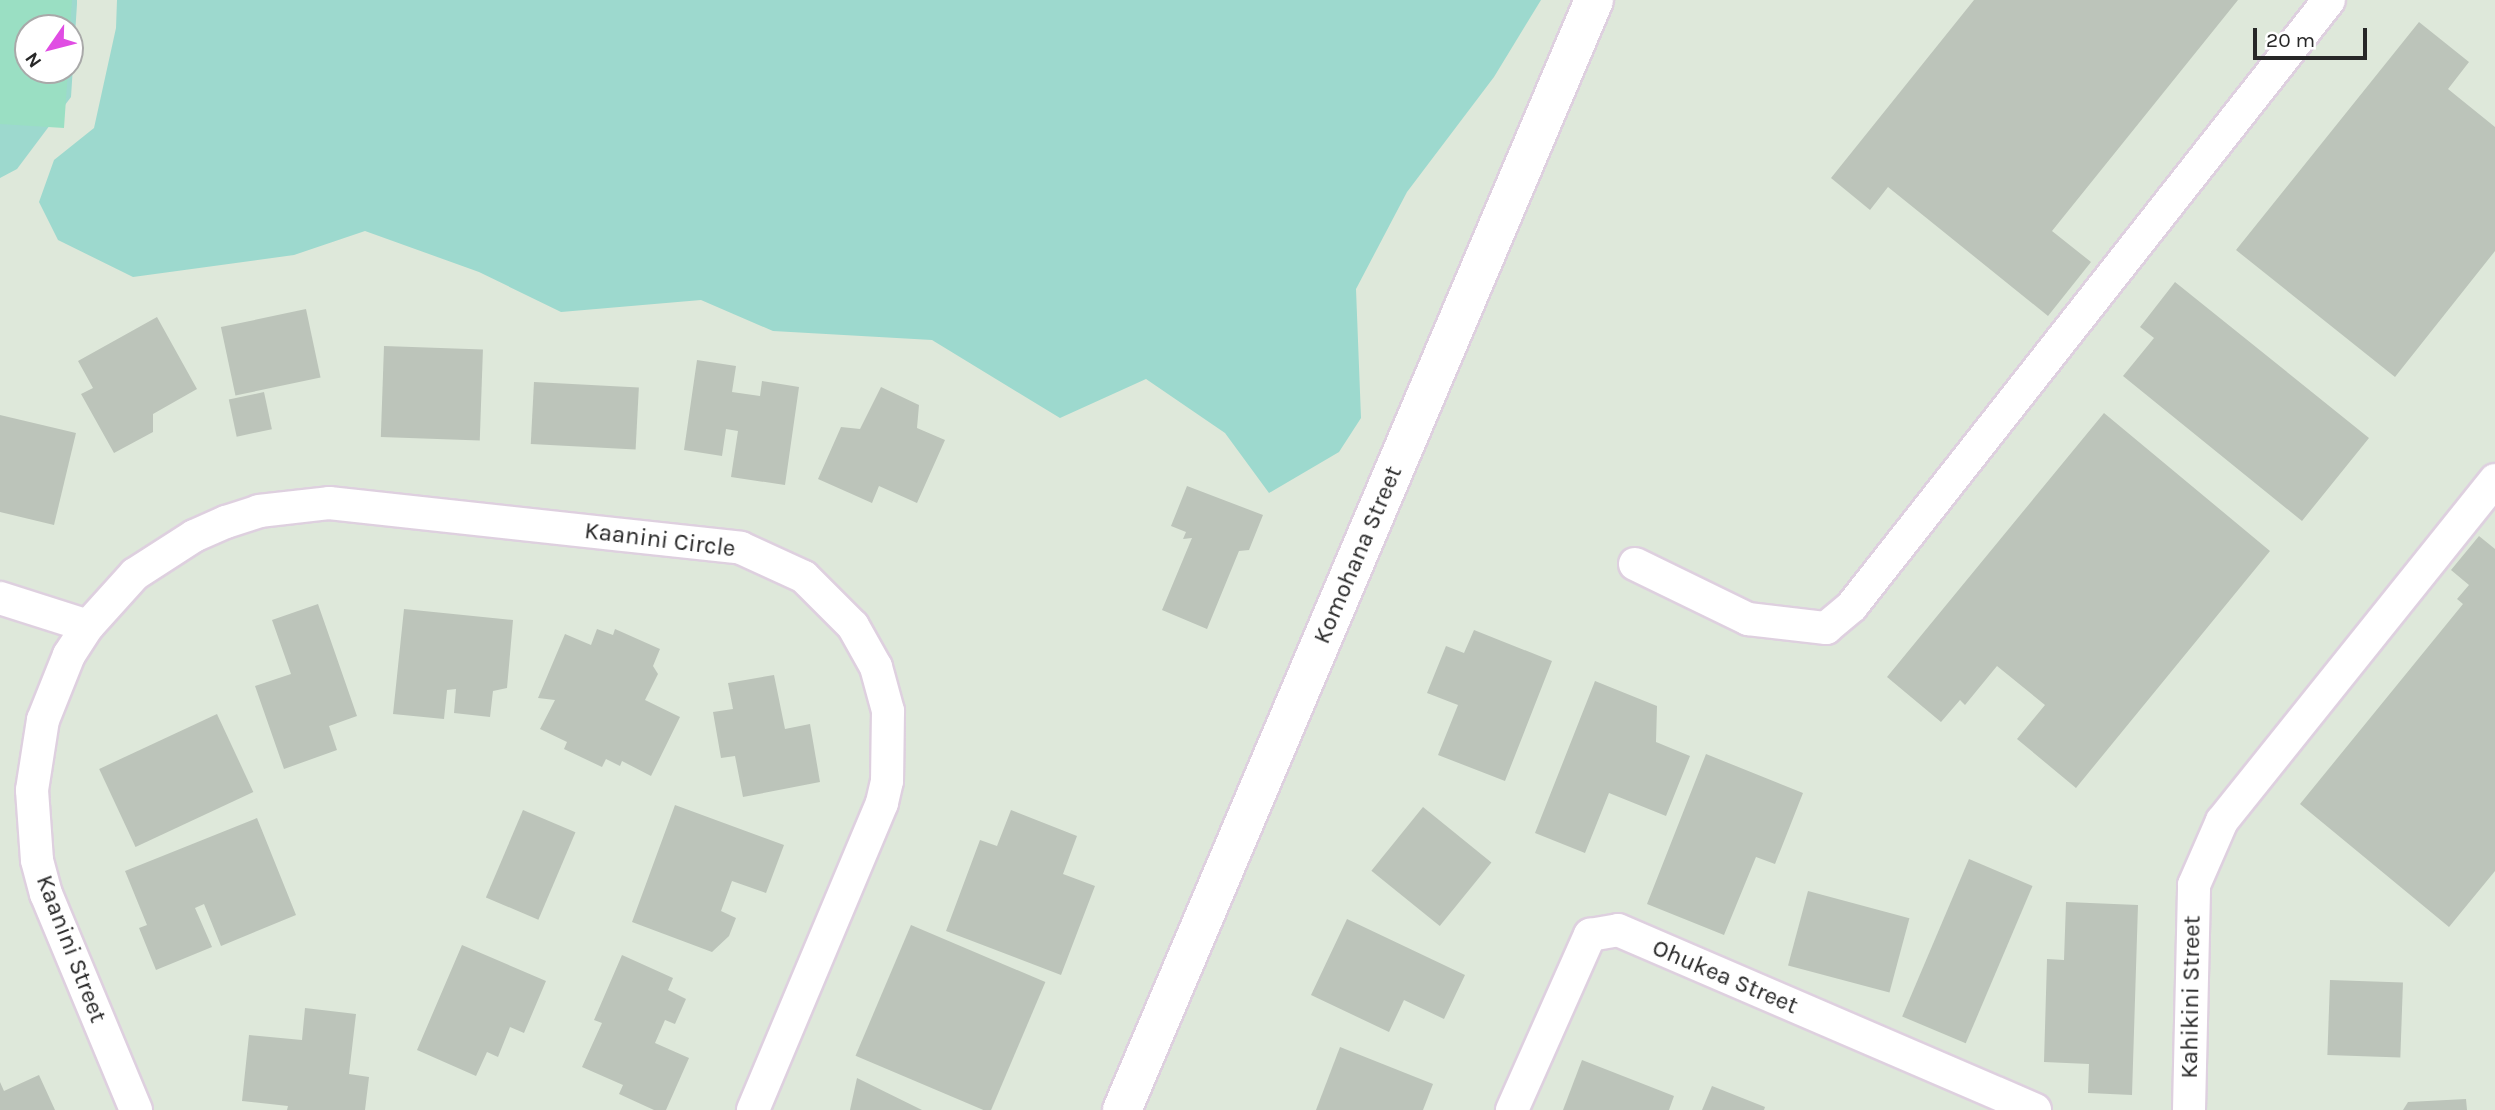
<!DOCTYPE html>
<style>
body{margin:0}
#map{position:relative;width:2495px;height:1110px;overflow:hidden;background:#dee8da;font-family:Karla,sans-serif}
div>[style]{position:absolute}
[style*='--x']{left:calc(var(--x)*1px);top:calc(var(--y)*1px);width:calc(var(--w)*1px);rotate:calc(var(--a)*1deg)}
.green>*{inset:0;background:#9dd9ce}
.pitch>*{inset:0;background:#9adfc3}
.building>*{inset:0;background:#bcc4ba;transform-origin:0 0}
.roads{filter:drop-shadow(2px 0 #ded0df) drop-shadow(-2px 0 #ded0df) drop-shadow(0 2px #ded0df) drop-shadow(0 -2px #ded0df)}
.minor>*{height:32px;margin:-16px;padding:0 16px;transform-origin:16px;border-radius:16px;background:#fff}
.secondary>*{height:38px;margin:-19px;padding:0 19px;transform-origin:19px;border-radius:19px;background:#fff}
span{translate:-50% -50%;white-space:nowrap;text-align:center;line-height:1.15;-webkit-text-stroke:7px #fff;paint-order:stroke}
.street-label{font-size:24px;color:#272727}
.north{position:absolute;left:14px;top:14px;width:70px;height:70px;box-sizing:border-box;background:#fff;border:2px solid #a9a9a9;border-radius:50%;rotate:235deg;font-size:19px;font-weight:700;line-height:28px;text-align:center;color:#272727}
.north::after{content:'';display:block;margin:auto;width:24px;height:32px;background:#e04de3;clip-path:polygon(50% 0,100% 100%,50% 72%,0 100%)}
.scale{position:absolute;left:2253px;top:28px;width:114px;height:32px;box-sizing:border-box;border:4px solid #272727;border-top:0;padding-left:9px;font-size:21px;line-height:24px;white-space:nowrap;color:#272727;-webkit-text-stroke:5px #fff;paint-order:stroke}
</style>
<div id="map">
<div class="green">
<i style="clip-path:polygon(evenodd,0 0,77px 0,77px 4px,71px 97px,17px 169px,0 178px,0 0,28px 28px,70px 28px,70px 70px,28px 70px,28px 28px)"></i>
<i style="clip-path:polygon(117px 0,1541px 0,1494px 77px,1407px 192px,1356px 289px,1361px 418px,1339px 452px,1269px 493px,1225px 433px,1146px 379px,1060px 418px,932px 340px,773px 331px,701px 300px,561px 312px,479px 272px,365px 231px,294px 255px,133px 277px,58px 240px,39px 202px,54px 160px,94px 128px,116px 28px)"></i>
</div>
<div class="pitch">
<i style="clip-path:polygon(0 0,72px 0,70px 28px,28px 28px,28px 70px,68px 70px,64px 128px,0 124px)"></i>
</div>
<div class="building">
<i style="clip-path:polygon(1974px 0,2238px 0,2052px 231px,2091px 262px,2048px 316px,1888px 187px,1870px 210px,1831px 178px)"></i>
<i style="clip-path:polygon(2419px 22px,2469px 62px,2448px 89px,2495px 127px,2495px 251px,2395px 377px,2236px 250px)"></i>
<i style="clip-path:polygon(2175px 282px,2369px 438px,2302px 521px,2123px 376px,2154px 338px,2140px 327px)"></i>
<i style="left:306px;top:309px;width:70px;height:87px;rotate:78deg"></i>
<i style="clip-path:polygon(157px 317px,197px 389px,153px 414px,153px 432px,114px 453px,81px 394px,93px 388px,78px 361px)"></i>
<i style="left:384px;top:346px;width:99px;height:91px;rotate:2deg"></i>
<i style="clip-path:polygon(697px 360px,736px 366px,732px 392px,760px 396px,762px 381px,799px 387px,785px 485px,731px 477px,738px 431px,726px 429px,722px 456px,684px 450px)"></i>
<i style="left:534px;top:382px;width:105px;height:62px;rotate:3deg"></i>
<i style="clip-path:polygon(881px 387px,919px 405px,917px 428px,945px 440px,917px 503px,879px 486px,872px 503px,818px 479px,841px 427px,860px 429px)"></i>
<i style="left:264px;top:392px;width:38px;height:36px;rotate:78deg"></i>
<i style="clip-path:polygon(2104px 413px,2270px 551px,2076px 788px,2017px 739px,2045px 705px,1997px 666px,1965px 705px,1960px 700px,1941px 722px,1887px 677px)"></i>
<i style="clip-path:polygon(0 415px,76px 433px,54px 525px,0 512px)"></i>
<i style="clip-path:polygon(1187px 486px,1263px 515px,1249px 550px,1239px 551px,1207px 629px,1162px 610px,1192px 538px,1183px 539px,1186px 532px,1171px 526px)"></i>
<i style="clip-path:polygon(2479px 536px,2495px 549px,2495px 871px,2449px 927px,2300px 804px,2463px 604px,2457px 599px,2469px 585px,2451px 570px)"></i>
<i style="clip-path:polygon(318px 604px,357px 716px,329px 726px,337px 750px,284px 769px,255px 686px,291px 674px,272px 620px)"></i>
<i style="clip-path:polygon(404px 609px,513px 620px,507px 688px,493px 691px,490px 717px,454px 713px,456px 689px,447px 690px,444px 719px,393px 714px)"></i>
<i style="clip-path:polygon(597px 629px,613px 635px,615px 629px,660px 649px,653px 666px,658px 674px,645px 700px,680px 717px,651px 776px,622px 761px,620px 766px,606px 759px,602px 767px,564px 749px,567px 742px,540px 729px,555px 700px,538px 698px,565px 634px,591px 645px)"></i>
<i style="clip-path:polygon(1474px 630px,1552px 661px,1505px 781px,1438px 755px,1458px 705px,1427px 693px,1446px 646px,1464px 653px)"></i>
<i style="clip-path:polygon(774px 675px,785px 729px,810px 724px,820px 782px,743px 797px,735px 756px,721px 758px,713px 712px,733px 709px,728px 683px)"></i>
<i style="clip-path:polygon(1595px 681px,1657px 706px,1656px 742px,1690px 756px,1666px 816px,1609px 793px,1585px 853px,1535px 833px)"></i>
<i style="left:217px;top:714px;width:86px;height:130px;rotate:65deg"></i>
<i style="clip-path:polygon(1706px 754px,1803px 793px,1775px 864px,1756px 857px,1724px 935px,1647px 904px)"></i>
<i style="clip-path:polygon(675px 805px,784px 845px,766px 893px,732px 881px,721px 911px,736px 918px,729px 936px,712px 952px,632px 922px)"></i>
<i style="left:1423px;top:807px;width:88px;height:82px;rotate:39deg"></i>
<i style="left:523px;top:810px;width:57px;height:95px;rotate:23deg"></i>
<i style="clip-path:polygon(1011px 810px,1077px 836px,1063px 874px,1095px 886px,1061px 975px,946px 931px,980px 840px,997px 846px)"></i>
<i style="clip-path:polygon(257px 818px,296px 915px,221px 946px,204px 904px,195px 908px,212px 947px,156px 970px,139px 928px,147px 925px,125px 871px)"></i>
<i style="left:1969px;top:859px;width:69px;height:171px;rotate:23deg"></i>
<i style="left:1808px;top:891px;width:105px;height:77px;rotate:15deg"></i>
<i style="clip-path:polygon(2066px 902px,2138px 905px,2132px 1095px,2088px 1093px,2089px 1064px,2044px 1062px,2047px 959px,2064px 960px)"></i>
<i style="clip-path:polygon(1347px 919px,1465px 975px,1444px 1019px,1404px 1000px,1389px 1032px,1311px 995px)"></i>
<i style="left:911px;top:925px;width:146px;height:142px;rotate:23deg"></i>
<i style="clip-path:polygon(462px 945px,546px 981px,524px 1033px,510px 1027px,498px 1057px,487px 1052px,476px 1076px,417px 1050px)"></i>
<i style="clip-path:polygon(622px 955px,673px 978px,668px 990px,686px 999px,675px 1024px,665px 1020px,655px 1043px,689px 1058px,666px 1110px,654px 1110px,619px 1094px,623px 1085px,582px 1067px,602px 1023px,594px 1020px)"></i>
<i style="left:2330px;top:980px;width:73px;height:75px;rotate:2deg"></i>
<i style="clip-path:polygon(305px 1008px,356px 1014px,349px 1074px,369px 1077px,365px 1110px,287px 1110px,288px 1106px,242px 1101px,249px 1035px,302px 1040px)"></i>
<i style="clip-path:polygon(1340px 1047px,1433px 1084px,1423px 1110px,1316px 1110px)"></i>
<i style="clip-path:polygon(1582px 1060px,1674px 1096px,1669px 1110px,1563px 1110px)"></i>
<i style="clip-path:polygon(39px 1075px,55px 1110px,0 1110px,0 1082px,4px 1091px)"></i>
<i style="clip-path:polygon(857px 1078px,922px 1110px,850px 1110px)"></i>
<i style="clip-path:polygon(1712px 1086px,1765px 1107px,1764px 1110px,1702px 1110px)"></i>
<i style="clip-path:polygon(2466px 1099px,2467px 1110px,2403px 1110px,2408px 1102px)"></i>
</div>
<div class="roads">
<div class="minor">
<i style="--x:1635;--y:564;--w:126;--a:26"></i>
<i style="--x:1748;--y:619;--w:79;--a:6.6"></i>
<i style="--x:1826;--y:628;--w:34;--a:-40"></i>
<i style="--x:1852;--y:606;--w:771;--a:-51.79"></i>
<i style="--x:0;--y:598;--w:92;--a:17.7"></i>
<i style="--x:136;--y:1110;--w:234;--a:-112.6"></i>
<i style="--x:46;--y:894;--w:35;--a:-105"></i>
<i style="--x:37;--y:860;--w:70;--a:-94.1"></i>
<i style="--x:32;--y:790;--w:71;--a:-81.1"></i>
<i style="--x:43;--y:720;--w:70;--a:-68.2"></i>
<i style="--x:69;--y:655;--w:35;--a:-57"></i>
<i style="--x:88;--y:626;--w:70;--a:-47.9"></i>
<i style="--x:135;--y:574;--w:70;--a:-32.8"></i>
<i style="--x:194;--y:536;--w:35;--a:-24"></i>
<i style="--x:226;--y:522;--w:35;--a:-18"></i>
<i style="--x:259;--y:511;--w:70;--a:-6.5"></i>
<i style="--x:329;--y:503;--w:414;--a:6.2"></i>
<i style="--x:741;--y:548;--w:69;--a:24.7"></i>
<i style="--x:804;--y:577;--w:69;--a:45"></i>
<i style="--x:853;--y:626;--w:47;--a:60.7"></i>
<i style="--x:876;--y:667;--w:46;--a:74.7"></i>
<i style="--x:888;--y:711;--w:70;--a:90.8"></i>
<i style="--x:887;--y:781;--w:23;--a:103"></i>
<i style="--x:882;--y:803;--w:333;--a:112.8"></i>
<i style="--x:1512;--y:1110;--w:192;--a:-66"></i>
<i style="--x:1590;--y:935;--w:28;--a:-10"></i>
<i style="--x:1618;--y:930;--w:454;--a:23.3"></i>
<i style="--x:2189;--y:1110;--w:225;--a:-88.7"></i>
<i style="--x:2194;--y:885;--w:70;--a:-66.4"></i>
<i style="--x:2222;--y:821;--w:437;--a:-51.3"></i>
</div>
<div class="secondary">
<i style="--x:1122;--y:1110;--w:1206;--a:-66.96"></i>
</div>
</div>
<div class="street-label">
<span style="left:660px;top:540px;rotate:7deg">Kaanini Circle</span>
<span style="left:1358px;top:555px;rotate:-67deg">Komohana Street</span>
<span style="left:71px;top:949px;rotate:69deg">Kaanini Street</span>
<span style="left:1725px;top:977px;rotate:23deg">Ohukea Street</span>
<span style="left:2191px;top:997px;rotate:-89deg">Kahikini Street</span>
</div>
<div class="north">N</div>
<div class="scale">20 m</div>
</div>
